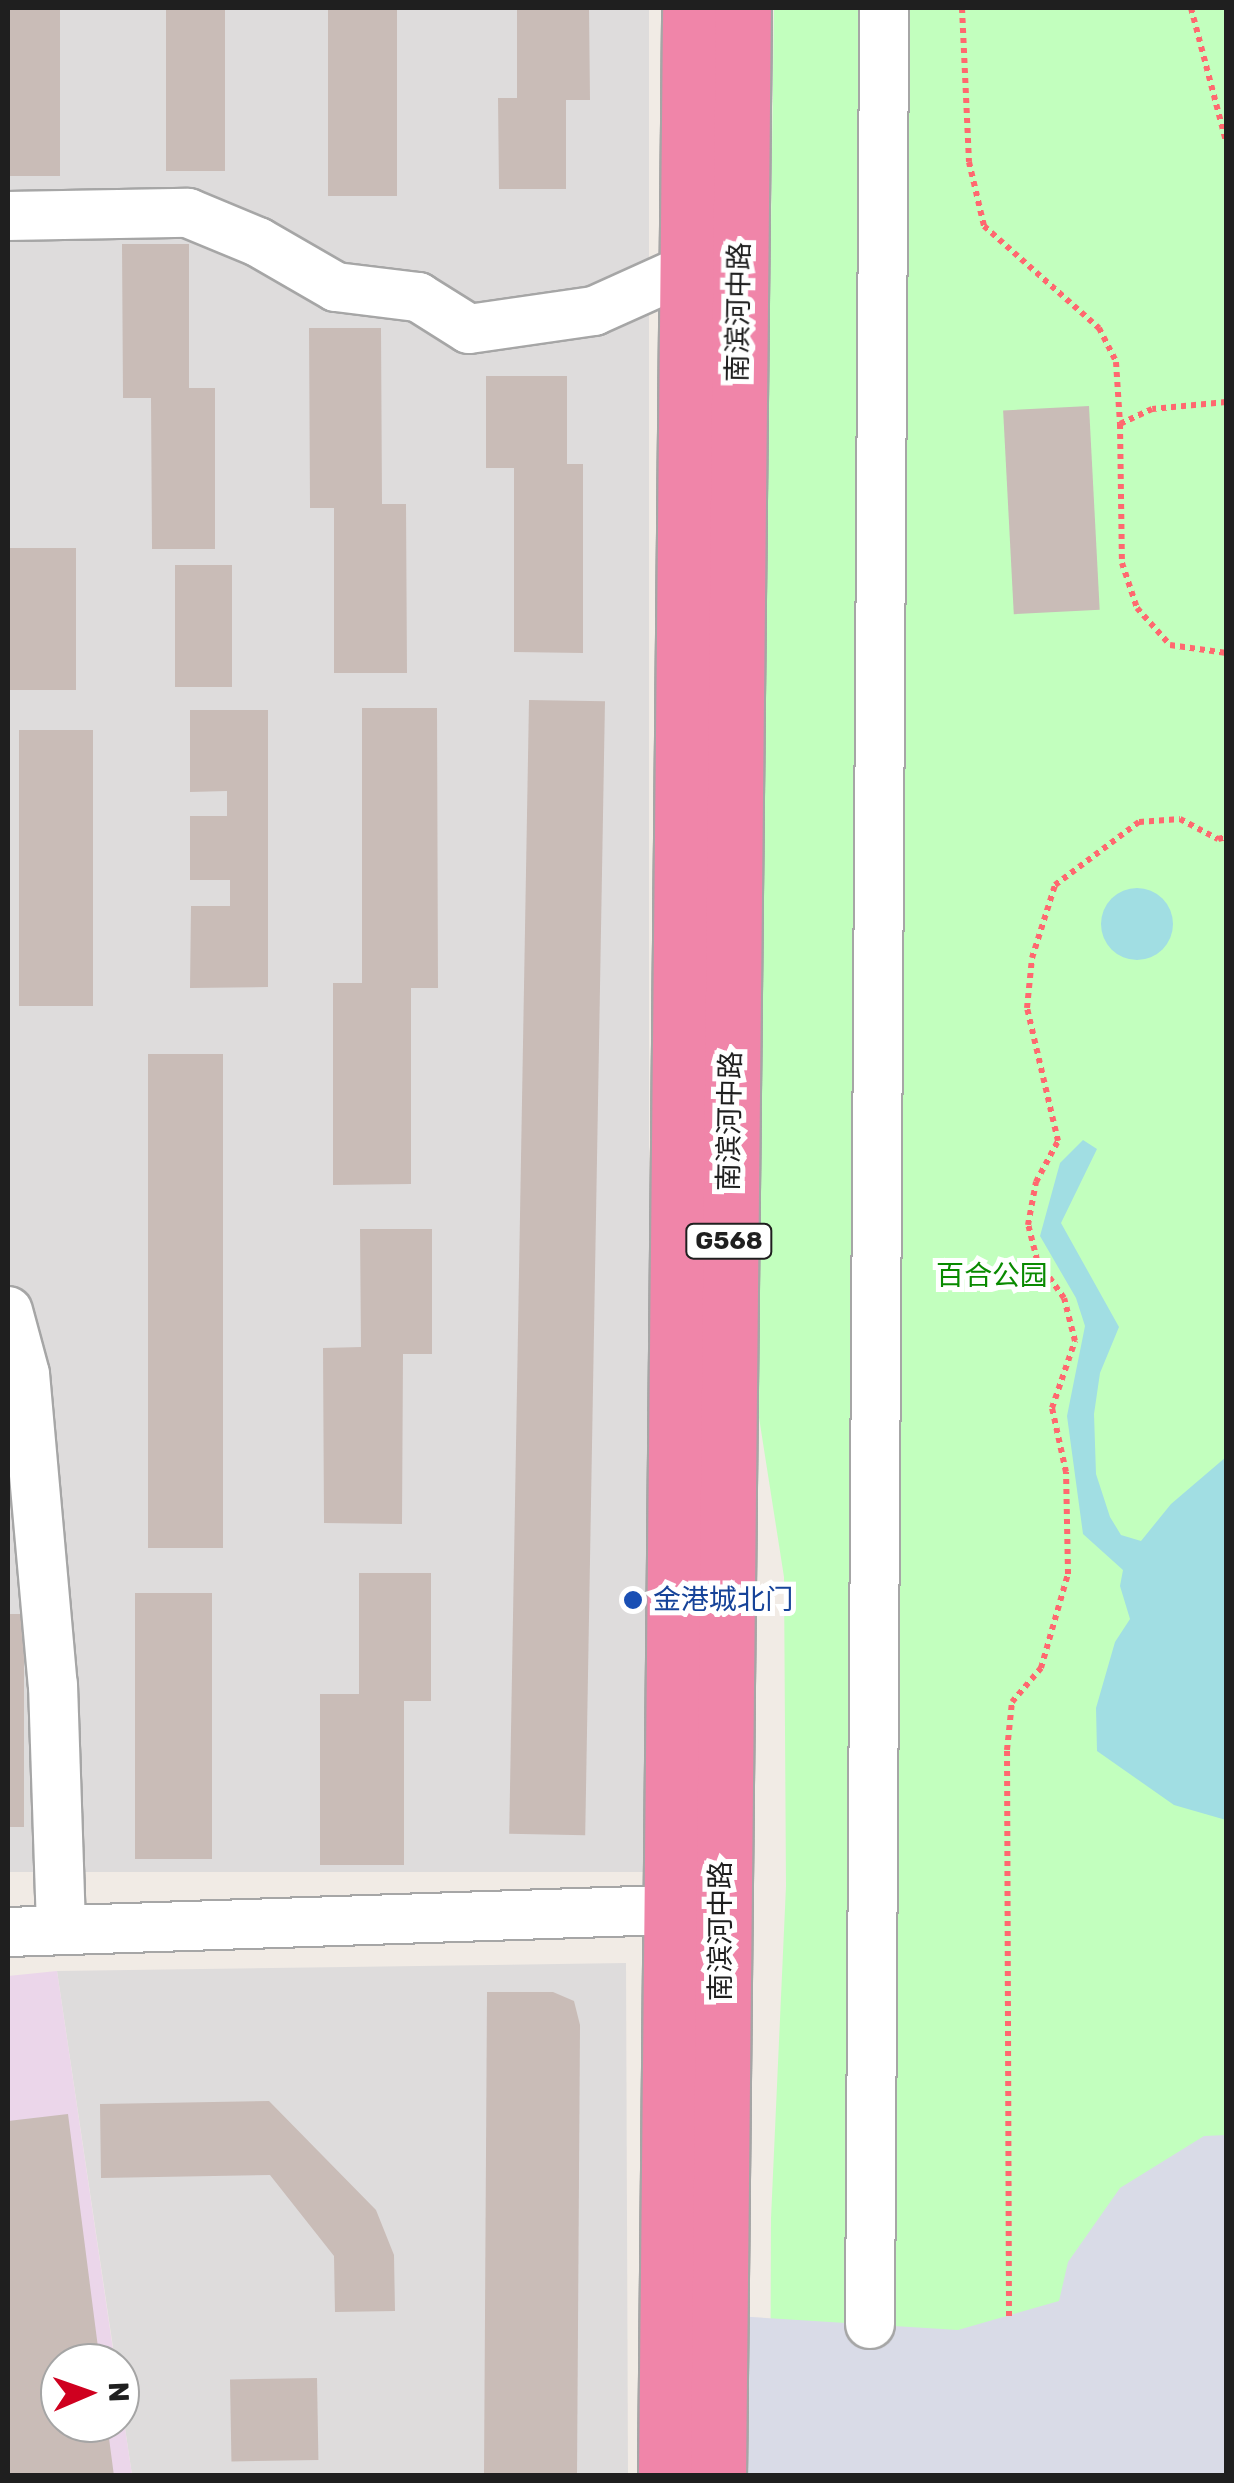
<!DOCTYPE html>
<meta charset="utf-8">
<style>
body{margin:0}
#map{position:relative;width:1234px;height:2483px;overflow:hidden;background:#f1ebe5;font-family:Rubik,"Noto Sans SC",sans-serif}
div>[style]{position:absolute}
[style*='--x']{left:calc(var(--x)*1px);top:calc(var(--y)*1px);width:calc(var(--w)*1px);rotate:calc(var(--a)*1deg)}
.residential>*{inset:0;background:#dedcdc;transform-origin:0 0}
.industrial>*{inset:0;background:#ebd6ea}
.park>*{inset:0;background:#c2ffbe}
.plaza>*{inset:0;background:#d9dbe7}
.water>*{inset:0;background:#a1dee3}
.round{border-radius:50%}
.building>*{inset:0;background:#c9bcb7;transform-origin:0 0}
.path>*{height:6px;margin-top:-3px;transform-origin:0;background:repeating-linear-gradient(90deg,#ff686f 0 5px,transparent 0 10px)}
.roads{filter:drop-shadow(2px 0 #a6a6a6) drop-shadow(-2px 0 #a6a6a6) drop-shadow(0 2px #a6a6a6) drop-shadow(0 -2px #a6a6a6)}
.minor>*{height:48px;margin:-24px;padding:0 24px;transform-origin:24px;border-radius:24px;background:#fff}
.highway>*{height:55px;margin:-27.5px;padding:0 27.5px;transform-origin:27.5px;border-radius:27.5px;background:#f085a9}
.dots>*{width:28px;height:28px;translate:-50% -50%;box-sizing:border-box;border:5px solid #fff;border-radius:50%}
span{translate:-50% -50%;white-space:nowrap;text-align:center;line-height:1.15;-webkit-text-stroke:10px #fff;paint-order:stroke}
.shield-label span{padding:2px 8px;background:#fff;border:2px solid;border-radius:8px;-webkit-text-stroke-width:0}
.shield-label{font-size:25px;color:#1f1f1f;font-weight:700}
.street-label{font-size:28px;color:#1f1f1f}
.park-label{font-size:28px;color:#098a00}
.transit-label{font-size:28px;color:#164399}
.left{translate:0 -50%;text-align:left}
.frame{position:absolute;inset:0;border:10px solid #1f1f1f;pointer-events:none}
.north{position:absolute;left:40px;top:2343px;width:100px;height:100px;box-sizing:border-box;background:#fff;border:2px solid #a5a5a5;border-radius:50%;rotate:88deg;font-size:28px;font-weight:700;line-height:40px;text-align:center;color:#1f1f1f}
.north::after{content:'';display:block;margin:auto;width:35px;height:45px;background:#cf001f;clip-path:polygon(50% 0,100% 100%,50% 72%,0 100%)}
</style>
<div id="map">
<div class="residential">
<i style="left:8px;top:8px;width:641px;height:1864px"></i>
<i style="clip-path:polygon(626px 1963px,628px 2475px,132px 2475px,57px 1971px)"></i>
</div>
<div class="industrial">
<i style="clip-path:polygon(57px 1971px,115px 2363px,60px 2363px,60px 2423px,120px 2423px,120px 2395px,132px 2475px,8px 2476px,8px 1976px)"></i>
</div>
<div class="park">
<i style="clip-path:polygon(774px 8px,1226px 8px,1226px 2475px,770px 2475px,771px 2218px,786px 1886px,784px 1577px,755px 1392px)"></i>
</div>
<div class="plaza">
<i style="clip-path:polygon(1226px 2135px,1226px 2475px,718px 2476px,719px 2315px,958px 2330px,1059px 2301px,1068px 2262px,1120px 2188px,1204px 2136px)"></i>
</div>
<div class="water">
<i class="round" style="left:1101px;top:888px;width:72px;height:72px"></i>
<i style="clip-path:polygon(1083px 1140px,1097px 1149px,1061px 1223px,1119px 1327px,1100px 1373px,1094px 1414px,1096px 1474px,1110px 1517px,1121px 1535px,1141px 1541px,1171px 1504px,1226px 1457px,1226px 1820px,1174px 1805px,1097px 1751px,1096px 1708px,1115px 1642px,1130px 1619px,1120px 1586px,1123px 1570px,1083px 1534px,1067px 1416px,1085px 1326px,1076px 1298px,1040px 1236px,1060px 1163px)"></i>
</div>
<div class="building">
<i style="left:8px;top:8px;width:52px;height:168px"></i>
<i style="left:166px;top:8px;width:59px;height:163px"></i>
<i style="left:328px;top:8px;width:69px;height:188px"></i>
<i style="clip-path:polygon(517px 8px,589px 8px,590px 100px,566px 100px,566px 189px,499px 189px,498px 98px,517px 98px)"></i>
<i style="clip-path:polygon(122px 244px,189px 244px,189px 388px,215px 388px,215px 549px,152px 549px,151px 398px,123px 398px)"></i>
<i style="clip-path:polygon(309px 328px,381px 328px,382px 504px,406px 504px,407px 673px,334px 673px,334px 508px,310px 508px)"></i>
<i style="clip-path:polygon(486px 376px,567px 376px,567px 464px,583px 464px,583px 653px,514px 652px,514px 468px,486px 468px)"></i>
<i style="left:1089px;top:406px;width:204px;height:86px;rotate:87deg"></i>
<i style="left:8px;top:548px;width:68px;height:142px"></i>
<i style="left:175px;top:565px;width:57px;height:122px"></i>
<i style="left:529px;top:700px;width:76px;height:1134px;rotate:1deg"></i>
<i style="clip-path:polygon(362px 708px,437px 708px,438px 988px,411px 988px,411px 1184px,333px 1185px,333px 983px,362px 983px)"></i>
<i style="clip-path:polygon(190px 710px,268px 710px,268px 987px,190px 988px,191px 906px,230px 906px,230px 880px,190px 880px,190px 816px,227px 816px,227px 791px,190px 792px)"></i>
<i style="left:19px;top:730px;width:74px;height:276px"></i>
<i style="left:148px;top:1054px;width:75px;height:494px"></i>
<i style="clip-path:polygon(360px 1229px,432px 1229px,432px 1354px,403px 1354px,402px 1524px,324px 1523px,323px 1348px,361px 1347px)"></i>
<i style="clip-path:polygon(359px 1573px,431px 1573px,431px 1701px,404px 1701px,404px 1865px,320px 1865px,320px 1694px,359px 1694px)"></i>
<i style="left:135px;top:1593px;width:77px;height:266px"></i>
<i style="left:8px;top:1614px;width:16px;height:213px"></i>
<i style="clip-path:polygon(487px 1992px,553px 1992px,574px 2001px,580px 2025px,577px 2476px,484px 2476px)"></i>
<i style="clip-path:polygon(269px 2101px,376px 2210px,394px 2255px,395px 2311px,335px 2312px,334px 2256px,270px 2175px,101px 2178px,100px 2104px)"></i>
<i style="clip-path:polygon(68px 2114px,100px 2363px,60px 2363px,60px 2423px,107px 2423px,114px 2476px,8px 2476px,8px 2121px)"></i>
<i style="left:317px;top:2378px;width:82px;height:87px;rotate:89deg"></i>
</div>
<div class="path">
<i style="--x:962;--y:8;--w:154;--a:87.4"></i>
<i style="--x:969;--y:162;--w:66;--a:76.8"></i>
<i style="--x:984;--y:226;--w:154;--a:41.6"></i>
<i style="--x:1099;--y:328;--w:38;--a:63"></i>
<i style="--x:1116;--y:362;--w:62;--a:86.3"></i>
<i style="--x:1191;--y:8;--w:138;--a:75.3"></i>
<i style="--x:1226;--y:402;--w:74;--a:174.6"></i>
<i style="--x:1152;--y:409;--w:35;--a:155"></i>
<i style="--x:1120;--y:424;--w:139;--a:89.2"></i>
<i style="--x:1122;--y:563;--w:47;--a:71.6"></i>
<i style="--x:1137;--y:608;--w:50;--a:48.3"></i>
<i style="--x:1170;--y:645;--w:57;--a:8.1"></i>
<i style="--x:1009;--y:2316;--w:566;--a:-90.2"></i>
<i style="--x:1007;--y:1750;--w:48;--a:-84.1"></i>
<i style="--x:1012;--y:1702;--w:45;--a:-49.5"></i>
<i style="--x:1041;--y:1668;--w:98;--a:-74"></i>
<i style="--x:1068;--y:1574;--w:102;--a:-91.1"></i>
<i style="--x:1066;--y:1472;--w:66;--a:-102.3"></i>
<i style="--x:1052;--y:1408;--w:71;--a:-71.1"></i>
<i style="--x:1075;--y:1341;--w:44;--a:-104.3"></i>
<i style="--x:1064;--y:1298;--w:47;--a:-125.4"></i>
<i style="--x:1037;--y:1260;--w:36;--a:-104"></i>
<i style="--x:1028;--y:1225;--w:44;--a:-79.5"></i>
<i style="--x:1036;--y:1182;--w:47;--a:-61.8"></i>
<i style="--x:1058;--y:1141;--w:137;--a:-103.1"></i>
<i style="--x:1027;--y:1008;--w:50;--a:-84.3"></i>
<i style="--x:1032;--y:958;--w:77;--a:-72.5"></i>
<i style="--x:1055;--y:885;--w:105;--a:-36.9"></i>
<i style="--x:1139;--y:822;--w:41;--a:-4.2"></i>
<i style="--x:1180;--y:819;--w:43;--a:27.8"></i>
<i style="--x:1218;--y:839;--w:8;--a:-14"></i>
</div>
<div class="roads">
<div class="minor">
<i style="--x:8;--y:216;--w:180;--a:-1"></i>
<i style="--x:188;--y:213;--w:76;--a:22.5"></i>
<i style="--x:258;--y:242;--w:90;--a:30"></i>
<i style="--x:336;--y:287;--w:83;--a:7"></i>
<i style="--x:418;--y:297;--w:60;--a:32.1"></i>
<i style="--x:469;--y:329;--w:126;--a:-8.2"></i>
<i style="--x:594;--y:311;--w:102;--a:-24.3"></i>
<i style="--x:8;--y:1311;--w:65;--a:74.9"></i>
<i style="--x:25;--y:1374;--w:312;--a:84.9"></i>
<i style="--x:53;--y:1685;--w:245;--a:88.1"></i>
<i style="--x:8;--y:1932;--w:661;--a:-1.91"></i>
<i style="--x:870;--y:2324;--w:2316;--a:-89.65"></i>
</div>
<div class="highway">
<i style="--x:666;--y:2476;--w:2468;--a:-89.44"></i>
<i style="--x:718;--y:2476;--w:2468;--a:-89.42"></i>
</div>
</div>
<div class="dots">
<i style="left:633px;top:1600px;background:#1a4fb4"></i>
</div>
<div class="shield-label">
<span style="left:729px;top:1241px">G568</span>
</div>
<div class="street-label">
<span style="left:739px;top:312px;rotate:-89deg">南滨河中路</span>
<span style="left:730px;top:1121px;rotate:-89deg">南滨河中路</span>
<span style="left:721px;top:1931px;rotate:-90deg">南滨河中路</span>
</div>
<div class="park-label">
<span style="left:992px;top:1276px">百合公园</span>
</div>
<div class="transit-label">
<span class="left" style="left:653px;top:1600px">金港城北门</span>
</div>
<div class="frame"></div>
<div class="north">N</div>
</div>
